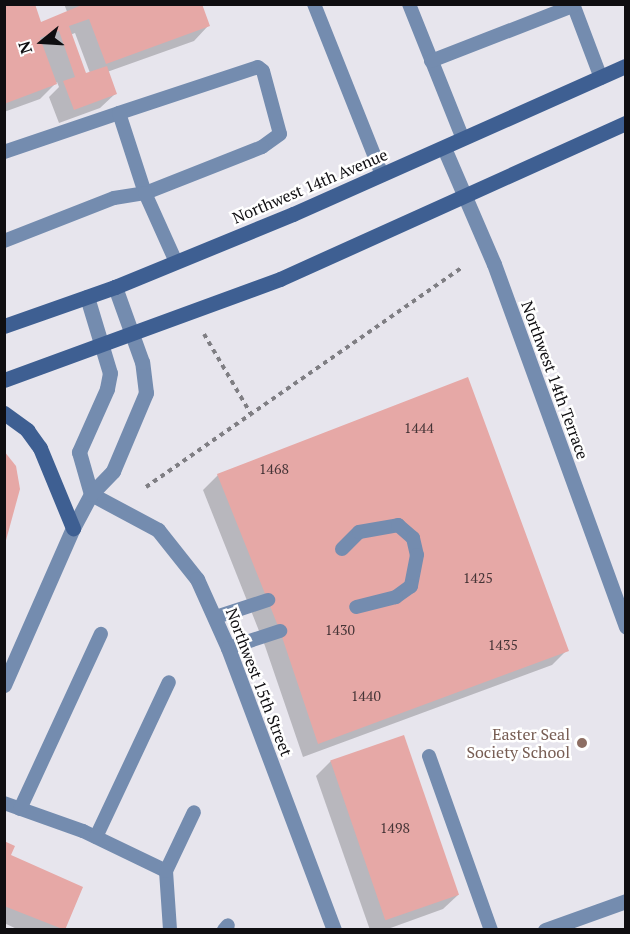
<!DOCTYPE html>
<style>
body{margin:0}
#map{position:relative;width:630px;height:934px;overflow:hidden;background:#e7e5ed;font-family:"PT Serif",serif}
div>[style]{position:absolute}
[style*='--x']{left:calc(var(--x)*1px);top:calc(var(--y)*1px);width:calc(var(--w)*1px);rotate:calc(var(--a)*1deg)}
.shadow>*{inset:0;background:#0003}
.building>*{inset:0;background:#e6a8a6;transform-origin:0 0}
.path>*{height:4px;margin-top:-2px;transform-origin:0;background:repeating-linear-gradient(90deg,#7f7e83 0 4.5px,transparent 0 9px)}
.lane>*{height:14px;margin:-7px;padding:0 7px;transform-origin:7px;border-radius:7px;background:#748caf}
.street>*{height:15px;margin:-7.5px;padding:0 7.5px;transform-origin:7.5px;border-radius:7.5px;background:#748caf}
.secondary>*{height:15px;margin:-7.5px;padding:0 7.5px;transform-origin:7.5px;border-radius:7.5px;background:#3e5f92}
.dots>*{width:16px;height:16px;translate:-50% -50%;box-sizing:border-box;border:3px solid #fff;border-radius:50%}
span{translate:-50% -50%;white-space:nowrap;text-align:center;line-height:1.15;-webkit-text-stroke:5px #fff;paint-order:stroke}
.number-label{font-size:14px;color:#453436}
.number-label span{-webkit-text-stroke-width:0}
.street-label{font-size:16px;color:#0f0e11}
.education-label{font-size:16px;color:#785e54}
.right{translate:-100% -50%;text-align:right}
.frame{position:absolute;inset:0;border:6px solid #0f0e11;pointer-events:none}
.north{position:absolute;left:12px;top:12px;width:60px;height:60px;-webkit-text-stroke:4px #fff;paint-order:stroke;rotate:252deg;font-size:16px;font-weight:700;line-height:24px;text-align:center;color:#0f0e11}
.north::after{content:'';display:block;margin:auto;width:21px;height:27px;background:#0f0e11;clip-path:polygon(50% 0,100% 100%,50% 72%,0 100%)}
</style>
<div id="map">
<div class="shadow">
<i style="clip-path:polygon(evenodd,4px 4px,40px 24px,68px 14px,64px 4px,201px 4px,208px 26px,194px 41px,107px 72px,115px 94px,100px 108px,59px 123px,49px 97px,59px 87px,57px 82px,40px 99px,4px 112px,4px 4px,75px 33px,90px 73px,85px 75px,70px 35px,75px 33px)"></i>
<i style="clip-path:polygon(218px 475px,567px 650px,552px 665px,303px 757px,265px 646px,203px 490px)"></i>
<i style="clip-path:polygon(331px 761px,458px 895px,443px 909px,385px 930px,370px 930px,316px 776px)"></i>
<i style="clip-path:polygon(4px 843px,9px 856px,82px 888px,64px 930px,19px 930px,4px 923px)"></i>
</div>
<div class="building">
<i style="clip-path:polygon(4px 4px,35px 4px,41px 22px,84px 4px,202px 4px,210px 26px,106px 64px,89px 19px,69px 26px,86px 73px,107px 66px,117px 94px,74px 110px,63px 81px,75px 77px,59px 31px,40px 38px,57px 84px,4px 104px)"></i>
<i style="clip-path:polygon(468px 377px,569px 651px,318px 744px,280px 631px,217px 474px)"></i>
<i style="clip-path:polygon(4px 451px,16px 466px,20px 489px,5px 544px)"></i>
<i style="left:404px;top:735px;width:169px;height:78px;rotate:71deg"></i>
<i style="clip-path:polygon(4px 841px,15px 846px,11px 855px,83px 887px,65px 930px,4px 906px)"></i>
</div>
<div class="path">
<i style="--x:204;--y:334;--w:93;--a:59.6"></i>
<i style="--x:146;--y:487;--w:385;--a:-34.8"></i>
</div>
<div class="lane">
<i style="--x:314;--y:4;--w:184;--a:68.3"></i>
<i style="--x:409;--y:4;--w:145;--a:68.2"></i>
<i style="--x:573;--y:4;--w:79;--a:69.3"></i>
<i style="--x:431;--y:61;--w:152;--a:-21.2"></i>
<i style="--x:4;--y:152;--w:121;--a:-18.7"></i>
<i style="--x:119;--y:113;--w:146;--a:-18.3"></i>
<i style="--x:258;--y:67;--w:6;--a:39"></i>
<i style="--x:263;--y:71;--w:65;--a:74.9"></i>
<i style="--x:280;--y:134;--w:22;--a:144"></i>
<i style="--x:262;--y:147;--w:126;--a:158.5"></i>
<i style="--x:145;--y:193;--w:84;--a:-108"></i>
<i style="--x:4;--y:241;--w:118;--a:-21.4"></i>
<i style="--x:114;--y:198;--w:31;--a:-9"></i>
<i style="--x:145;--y:193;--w:76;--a:65.8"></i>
<i style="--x:342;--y:549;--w:24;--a:-45"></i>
<i style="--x:359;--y:532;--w:40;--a:-10"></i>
<i style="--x:398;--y:525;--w:20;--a:41"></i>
<i style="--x:413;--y:538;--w:17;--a:77"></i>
<i style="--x:417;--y:555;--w:32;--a:101"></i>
<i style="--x:411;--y:586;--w:19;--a:144"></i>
<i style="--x:396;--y:597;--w:41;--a:166"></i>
<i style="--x:216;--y:617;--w:55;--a:-18.1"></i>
<i style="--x:228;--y:648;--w:55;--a:-18.1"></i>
<i style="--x:429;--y:756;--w:185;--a:70.4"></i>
<i style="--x:4;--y:803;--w:84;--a:19.5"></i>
<i style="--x:83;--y:831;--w:92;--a:25.7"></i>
<i style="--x:166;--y:871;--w:59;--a:86.1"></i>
<i style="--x:20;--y:809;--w:193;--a:-65.2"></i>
<i style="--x:96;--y:837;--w:171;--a:-64.8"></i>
<i style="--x:166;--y:871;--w:65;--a:-64.6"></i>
<i style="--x:224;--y:930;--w:6;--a:-51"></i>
</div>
<div class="street">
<i style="--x:444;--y:148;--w:126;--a:66.7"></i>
<i style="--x:494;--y:264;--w:386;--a:70"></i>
<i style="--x:87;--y:297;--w:79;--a:73.2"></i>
<i style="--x:110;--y:373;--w:16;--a:101"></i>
<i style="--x:107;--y:389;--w:69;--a:114"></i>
<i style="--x:79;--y:452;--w:44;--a:74.1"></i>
<i style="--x:91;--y:494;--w:76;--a:28.2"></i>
<i style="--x:158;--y:530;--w:63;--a:51.5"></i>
<i style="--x:197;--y:579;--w:76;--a:65.8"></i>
<i style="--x:228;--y:648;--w:301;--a:69.4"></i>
<i style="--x:4;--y:685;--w:171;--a:-66.3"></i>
<i style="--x:73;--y:528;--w:38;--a:-62"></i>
<i style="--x:91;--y:494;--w:32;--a:-46"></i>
<i style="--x:113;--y:471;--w:85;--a:-67.1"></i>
<i style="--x:146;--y:393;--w:31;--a:-97"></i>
<i style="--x:142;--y:362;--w:80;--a:-109.8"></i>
<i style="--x:545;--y:930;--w:86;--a:-19.7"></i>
</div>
<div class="secondary">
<i style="--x:4;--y:326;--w:118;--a:-19.4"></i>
<i style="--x:115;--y:287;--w:192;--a:-22.3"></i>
<i style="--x:293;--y:214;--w:364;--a:-24"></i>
<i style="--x:4;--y:380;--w:294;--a:-20.1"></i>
<i style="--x:280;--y:279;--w:380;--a:-24.3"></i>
<i style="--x:4;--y:413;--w:29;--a:36"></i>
<i style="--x:27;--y:430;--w:22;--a:54"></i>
<i style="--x:40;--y:448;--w:87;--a:67.6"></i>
</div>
<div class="dots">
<i style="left:582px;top:743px;background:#8d6e63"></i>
</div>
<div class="number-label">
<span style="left:419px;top:428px">1444</span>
<span style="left:274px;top:469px">1468</span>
<span style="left:478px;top:578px">1425</span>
<span style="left:340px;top:630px">1430</span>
<span style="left:503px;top:645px">1435</span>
<span style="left:366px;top:696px">1440</span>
<span style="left:395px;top:828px">1498</span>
</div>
<div class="street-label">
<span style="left:310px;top:186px;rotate:-23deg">Northwest 14th Avenue</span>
<span style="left:555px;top:380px;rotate:70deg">Northwest 14th Terrace</span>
<span style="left:259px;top:682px;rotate:69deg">Northwest 15th Street</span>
</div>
<div class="education-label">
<span class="right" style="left:570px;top:743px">Easter Seal<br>Society School</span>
</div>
<div class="frame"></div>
<div class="north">N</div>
</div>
